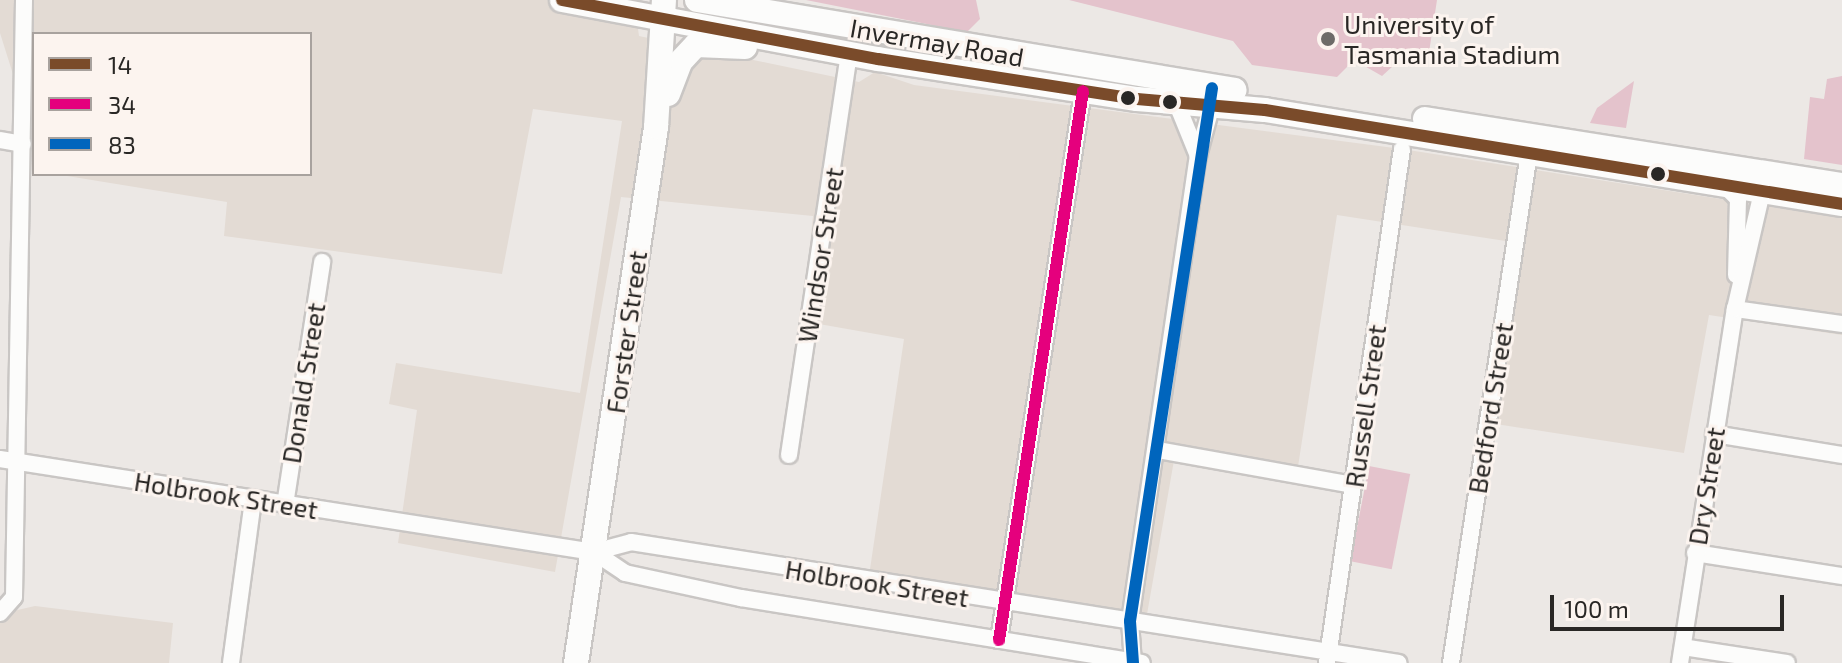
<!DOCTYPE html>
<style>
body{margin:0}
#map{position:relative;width:1842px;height:663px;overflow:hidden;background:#ece8e5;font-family:"Exo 2",sans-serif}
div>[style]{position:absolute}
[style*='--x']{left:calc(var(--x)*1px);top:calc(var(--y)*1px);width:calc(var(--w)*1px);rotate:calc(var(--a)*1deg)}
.built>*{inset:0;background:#e3dbd4}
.green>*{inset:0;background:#e4c3cc;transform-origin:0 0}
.roads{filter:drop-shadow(2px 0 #c9c6c4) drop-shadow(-2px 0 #c9c6c4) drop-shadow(0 2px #c9c6c4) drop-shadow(0 -2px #c9c6c4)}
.street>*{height:16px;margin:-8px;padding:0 8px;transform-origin:8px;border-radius:8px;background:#fcfcfb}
.secondary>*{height:24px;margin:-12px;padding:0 12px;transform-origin:12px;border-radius:12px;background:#fcfcfb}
.bus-1>*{height:12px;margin:-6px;padding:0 6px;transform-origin:6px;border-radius:6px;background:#7a4b2a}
.bus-2>*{height:12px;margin:-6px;padding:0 6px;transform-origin:6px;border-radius:6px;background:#e5007d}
.bus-3>*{height:12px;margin:-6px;padding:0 6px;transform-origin:6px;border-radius:6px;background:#0065bd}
.dots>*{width:22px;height:22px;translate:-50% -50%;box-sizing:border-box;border:4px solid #fcf4ef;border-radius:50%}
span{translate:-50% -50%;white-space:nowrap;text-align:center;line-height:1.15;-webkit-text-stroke:6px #fcf4ef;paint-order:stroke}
.poi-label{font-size:26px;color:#292725}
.left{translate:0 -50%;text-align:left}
.street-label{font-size:26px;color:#292725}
.legend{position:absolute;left:32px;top:32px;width:280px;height:144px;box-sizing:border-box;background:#fcf4ef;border:2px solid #a8a29e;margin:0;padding:10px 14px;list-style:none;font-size:24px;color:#292725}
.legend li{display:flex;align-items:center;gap:16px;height:40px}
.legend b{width:40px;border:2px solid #a8a29e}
.scale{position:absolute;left:1550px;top:595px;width:234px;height:36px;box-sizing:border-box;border:4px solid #292725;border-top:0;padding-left:10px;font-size:24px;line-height:28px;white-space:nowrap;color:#292725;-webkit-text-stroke:6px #fcf4ef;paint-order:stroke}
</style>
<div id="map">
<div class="built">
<i style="clip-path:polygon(0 0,634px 0,639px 36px,859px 82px,875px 72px,914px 85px,1402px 149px,1842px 218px,1842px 335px,1709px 315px,1684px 453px,1496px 424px,1525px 244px,1337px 215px,1297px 473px,1176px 449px,1146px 620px,869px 576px,904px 339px,802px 321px,813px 216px,621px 197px,555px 572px,398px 543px,417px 410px,389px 404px,396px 363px,580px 393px,622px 121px,533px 109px,502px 274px,224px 236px,227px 202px,55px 174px,310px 174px,310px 34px,34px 34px,34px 141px,0 33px)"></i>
<i style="clip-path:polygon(35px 606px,173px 623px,169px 663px,0 663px,0 614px)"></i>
</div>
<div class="green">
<i style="clip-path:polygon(806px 0,976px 0,980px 19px,967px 32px)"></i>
<i style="clip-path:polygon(1069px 0,1437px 0,1428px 59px,1405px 55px,1382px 76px,1354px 60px,1337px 77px,1252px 65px,1233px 41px)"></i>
<i style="clip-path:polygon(1842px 76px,1842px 165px,1804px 159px,1810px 97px,1824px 99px,1827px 79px)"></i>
<i style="clip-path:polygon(1634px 81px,1626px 128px,1590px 123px,1597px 108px)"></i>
<i style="left:1369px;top:466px;width:42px;height:97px;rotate:11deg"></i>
</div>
<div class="roads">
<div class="street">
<i style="--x:1176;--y:102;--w:58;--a:67.8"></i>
<i style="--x:0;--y:140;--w:23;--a:10"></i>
<i style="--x:1724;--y:185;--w:20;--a:45"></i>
<i style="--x:1738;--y:199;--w:76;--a:91.5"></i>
<i style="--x:1735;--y:309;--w:108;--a:8"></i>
<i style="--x:1714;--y:434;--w:130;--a:9.3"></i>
<i style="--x:1158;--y:450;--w:198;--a:10.2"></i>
<i style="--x:789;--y:455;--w:405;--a:-81.5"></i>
<i style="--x:0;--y:459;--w:601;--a:8.9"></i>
<i style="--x:594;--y:552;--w:38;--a:-15"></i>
<i style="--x:631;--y:542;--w:777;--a:8.95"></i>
<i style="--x:285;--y:505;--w:246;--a:-81.3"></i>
<i style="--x:594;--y:552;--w:37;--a:34"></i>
<i style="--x:625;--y:573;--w:119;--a:12.2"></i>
<i style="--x:741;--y:598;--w:406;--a:9.2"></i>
<i style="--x:1695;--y:553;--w:149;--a:8.9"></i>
<i style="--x:0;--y:613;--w:21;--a:-49"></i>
<i style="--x:14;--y:597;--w:597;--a:-89.04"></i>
<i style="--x:999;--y:640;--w:555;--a:-81.3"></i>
<i style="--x:1683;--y:647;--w:105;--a:8.7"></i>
<i style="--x:231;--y:663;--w:164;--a:-82.3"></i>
<i style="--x:1133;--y:663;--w:42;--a:-94.1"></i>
<i style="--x:1130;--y:621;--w:470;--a:-81.7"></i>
<i style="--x:1198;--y:156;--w:54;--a:-74.9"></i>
<i style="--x:1327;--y:663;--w:519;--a:-81.7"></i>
<i style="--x:1451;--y:663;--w:516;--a:-81.3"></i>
<i style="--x:1680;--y:663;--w:358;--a:-81.2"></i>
<i style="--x:1735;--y:309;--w:120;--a:-77"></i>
</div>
<div class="secondary">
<i style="--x:562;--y:0;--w:321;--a:10.6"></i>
<i style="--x:878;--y:59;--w:262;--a:8.8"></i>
<i style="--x:1137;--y:99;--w:128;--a:4.9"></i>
<i style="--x:1265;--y:110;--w:585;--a:9.25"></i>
<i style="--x:697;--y:0;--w:545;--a:9.5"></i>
<i style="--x:668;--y:94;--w:34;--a:-69"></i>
<i style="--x:680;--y:62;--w:23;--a:-47"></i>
<i style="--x:696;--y:45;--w:49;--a:2.3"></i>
<i style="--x:1425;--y:119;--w:422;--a:9"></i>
<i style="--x:576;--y:663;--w:542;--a:-81.51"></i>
<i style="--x:656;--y:127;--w:127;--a:-86.4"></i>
</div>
</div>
<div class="bus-1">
<i style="--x:562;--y:0;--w:321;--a:10.6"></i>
<i style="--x:878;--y:59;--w:262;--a:8.8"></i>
<i style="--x:1137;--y:99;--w:128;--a:4.9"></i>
<i style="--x:1265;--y:110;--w:585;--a:9.25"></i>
</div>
<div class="bus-2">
<i style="--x:999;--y:640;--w:555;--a:-81.3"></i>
</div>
<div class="bus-3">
<i style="--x:1133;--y:663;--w:42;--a:-94.1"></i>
<i style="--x:1130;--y:621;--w:539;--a:-81.25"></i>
</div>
<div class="dots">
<i style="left:1328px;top:39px;background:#6d6b68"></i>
<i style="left:1128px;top:98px;background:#292725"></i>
<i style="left:1170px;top:102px;background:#292725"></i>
<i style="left:1658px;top:174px;background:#292725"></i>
</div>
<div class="poi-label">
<span class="left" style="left:1344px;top:39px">University of<br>Tasmania Stadium</span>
</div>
<div class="street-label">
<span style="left:937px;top:42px;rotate:10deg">Invermay Road</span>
<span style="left:820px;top:255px;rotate:-81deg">Windsor Street</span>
<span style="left:626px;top:332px;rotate:-82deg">Forster Street</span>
<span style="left:303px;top:383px;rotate:-81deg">Donald Street</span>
<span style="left:1365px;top:406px;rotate:-82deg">Russell Street</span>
<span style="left:1490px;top:408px;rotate:-81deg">Bedford Street</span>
<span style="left:1706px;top:486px;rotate:-81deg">Dry Street</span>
<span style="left:226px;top:495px;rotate:9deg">Holbrook Street</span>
<span style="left:877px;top:583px;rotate:9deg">Holbrook Street</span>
</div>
<ul class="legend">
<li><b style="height:10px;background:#7a4b2a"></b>14</li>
<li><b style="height:10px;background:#e5007d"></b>34</li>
<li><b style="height:10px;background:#0065bd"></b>83</li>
</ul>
<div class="scale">100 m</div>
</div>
